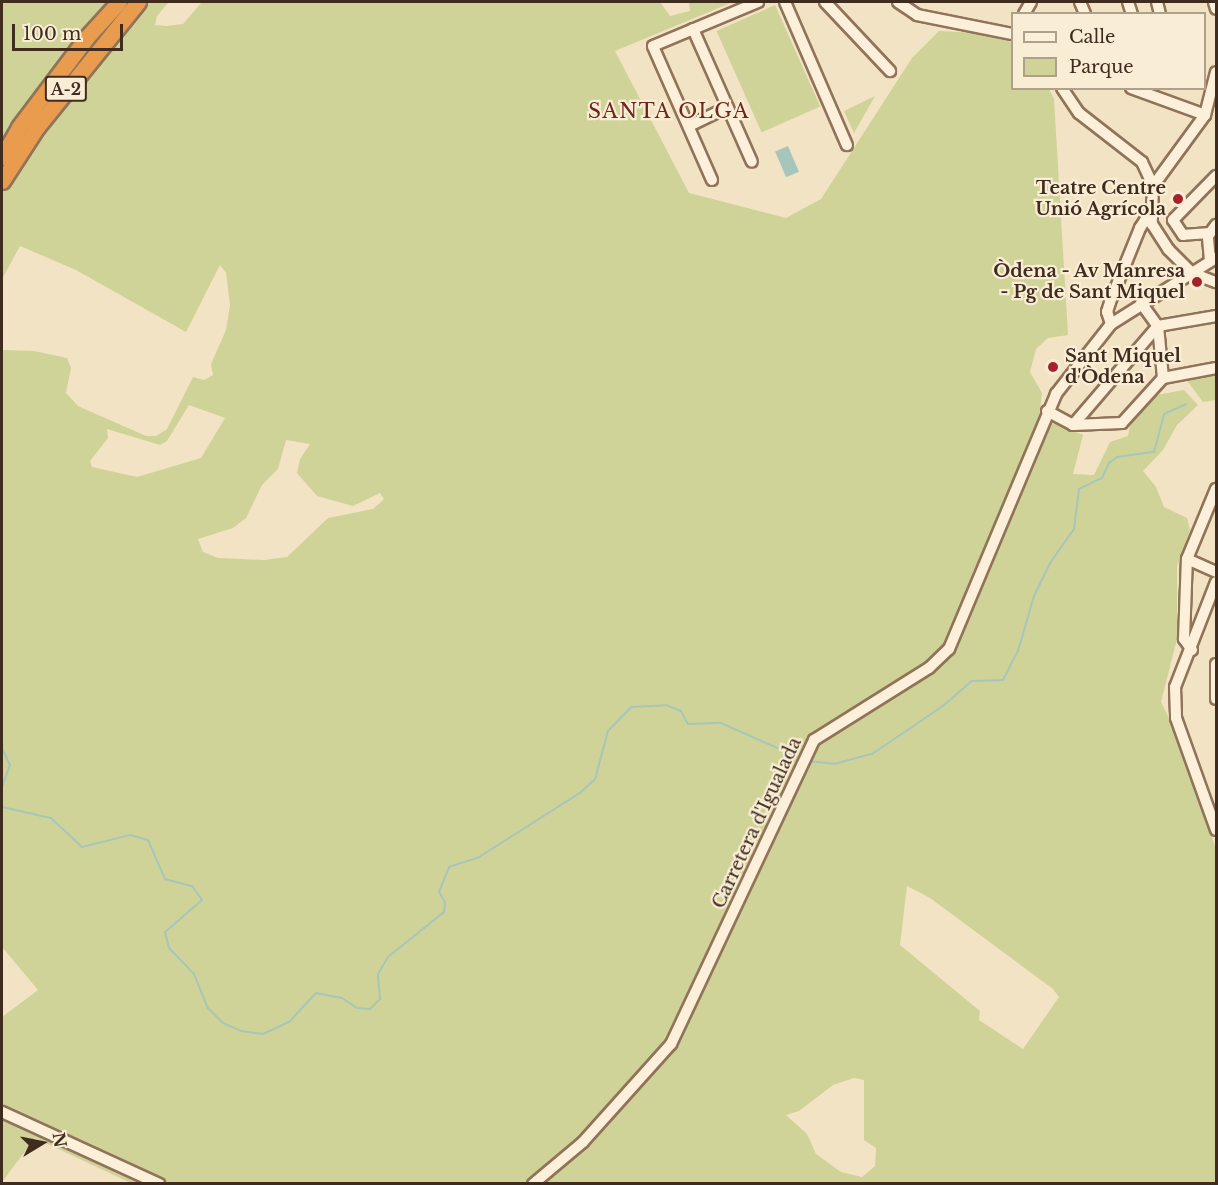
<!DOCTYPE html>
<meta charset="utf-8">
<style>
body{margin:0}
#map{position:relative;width:1218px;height:1185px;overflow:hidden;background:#f3e3c5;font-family:"Libre Baskerville",serif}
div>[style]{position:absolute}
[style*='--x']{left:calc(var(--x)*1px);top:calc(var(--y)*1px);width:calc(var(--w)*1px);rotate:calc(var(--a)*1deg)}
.green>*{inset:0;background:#cfd397;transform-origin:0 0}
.water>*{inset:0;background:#a7c6bb;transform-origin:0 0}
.stream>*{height:2px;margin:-1px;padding:0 1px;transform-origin:1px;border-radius:1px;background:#a7c6bb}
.roads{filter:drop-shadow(2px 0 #907359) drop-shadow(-2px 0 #907359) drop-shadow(0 2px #907359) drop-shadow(0 -2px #907359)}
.minor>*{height:10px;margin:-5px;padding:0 5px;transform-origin:5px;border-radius:5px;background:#fcf0da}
.highway>*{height:15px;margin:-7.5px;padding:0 7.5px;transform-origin:7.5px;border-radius:7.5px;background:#e99c4e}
.dots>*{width:16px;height:16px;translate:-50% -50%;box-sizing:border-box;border:3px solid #f9edd6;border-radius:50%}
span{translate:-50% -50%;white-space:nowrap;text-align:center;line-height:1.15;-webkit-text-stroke:4.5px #f9edd6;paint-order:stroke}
.shield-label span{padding:2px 4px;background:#f9edd6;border:2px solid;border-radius:4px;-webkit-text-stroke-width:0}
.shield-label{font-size:16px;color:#3f2c1e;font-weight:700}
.poi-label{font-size:18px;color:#3f2c1e;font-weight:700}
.right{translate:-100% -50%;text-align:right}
.left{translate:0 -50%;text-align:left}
.street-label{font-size:18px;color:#3f2c1e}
.neighbourhood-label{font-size:20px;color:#702619;letter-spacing:1.5px}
.frame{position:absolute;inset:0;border:3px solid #3f2c1e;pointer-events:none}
.legend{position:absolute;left:1011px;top:12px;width:195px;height:78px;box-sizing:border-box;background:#f9edd6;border:2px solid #afa08c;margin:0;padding:8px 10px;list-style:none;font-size:18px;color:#3f2c1e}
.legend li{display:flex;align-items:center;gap:12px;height:30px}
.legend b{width:30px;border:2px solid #afa08c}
.north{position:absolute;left:12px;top:1113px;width:60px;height:60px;-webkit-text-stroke:4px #f9edd6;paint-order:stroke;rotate:80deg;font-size:16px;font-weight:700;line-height:24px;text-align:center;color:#3f2c1e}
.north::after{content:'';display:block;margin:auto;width:21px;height:27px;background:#3f2c1e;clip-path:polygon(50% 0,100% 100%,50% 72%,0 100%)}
.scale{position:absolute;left:12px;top:24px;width:111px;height:27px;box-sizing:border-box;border:3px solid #3f2c1e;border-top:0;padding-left:8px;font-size:18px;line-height:21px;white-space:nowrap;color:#3f2c1e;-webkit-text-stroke:4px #f9edd6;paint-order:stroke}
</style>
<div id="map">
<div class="green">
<i style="clip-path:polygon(evenodd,2px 2px,169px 2px,157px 16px,155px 25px,167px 26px,183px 24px,202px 2px,660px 2px,670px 16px,690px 11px,689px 2px,733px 2px,615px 51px,689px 193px,786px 218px,821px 199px,912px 58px,939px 31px,980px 33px,1012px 42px,1012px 88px,1049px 89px,1054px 99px,1068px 335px,1048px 338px,1036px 349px,1030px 372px,1042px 393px,1039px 418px,1083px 435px,1073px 474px,1094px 475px,1110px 442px,1128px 436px,1131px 420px,1157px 395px,1184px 390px,1198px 405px,1177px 425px,1163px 450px,1143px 471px,1156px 487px,1164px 507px,1187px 518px,1190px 530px,1177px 566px,1177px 639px,1161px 702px,1176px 732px,1216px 849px,1216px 1183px,133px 1184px,35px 1138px,2px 1182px,2px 1017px,38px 990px,2px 947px,2px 350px,34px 351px,67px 358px,71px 368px,66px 393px,78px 406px,146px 436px,156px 436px,167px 429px,193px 377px,204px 380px,213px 375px,211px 364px,226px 330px,230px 305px,226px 273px,220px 265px,186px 332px,76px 270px,20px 246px,2px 279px,2px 2px,189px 405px,225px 418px,201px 458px,137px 477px,92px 467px,90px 461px,108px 438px,107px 429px,160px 445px,167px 441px,189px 405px,2px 2px,286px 440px,310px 444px,300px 459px,297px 473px,317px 496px,353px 506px,380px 493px,384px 499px,373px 509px,328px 518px,287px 557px,264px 560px,218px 558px,203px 552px,198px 539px,233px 528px,246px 518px,262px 485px,278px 469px,286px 440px,2px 2px,907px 886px,930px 898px,1053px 989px,1059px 997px,1023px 1049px,979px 1020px,980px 1011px,900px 945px,907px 886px,2px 2px,854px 1078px,864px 1080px,864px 1140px,876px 1148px,875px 1166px,862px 1177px,841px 1172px,816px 1154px,807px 1134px,786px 1115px,799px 1111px,833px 1085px,854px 1078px)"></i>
<i style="left:775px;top:5px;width:111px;height:64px;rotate:66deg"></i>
<i style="clip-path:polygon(875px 96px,854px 133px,844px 111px)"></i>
<i style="clip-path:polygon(1216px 373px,1216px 400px,1203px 402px,1185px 378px)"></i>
</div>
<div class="water">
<i style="left:788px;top:146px;width:28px;height:14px;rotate:67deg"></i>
</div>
<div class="stream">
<i style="--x:2;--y:748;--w:19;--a:65"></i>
<i style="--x:10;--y:765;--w:23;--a:110"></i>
<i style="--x:807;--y:761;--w:27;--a:6"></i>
<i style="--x:834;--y:764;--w:39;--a:-15"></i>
<i style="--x:872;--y:754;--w:86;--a:-34.1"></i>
<i style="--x:943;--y:706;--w:38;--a:-41"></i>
<i style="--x:972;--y:681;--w:31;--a:-2"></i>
<i style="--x:1003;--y:680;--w:33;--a:-63"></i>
<i style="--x:1018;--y:651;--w:57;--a:-73.8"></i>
<i style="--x:1034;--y:596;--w:37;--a:-64"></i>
<i style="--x:1050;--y:563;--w:42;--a:-54.8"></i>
<i style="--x:1074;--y:529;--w:40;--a:-82.9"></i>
<i style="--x:1079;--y:489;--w:25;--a:-26"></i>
<i style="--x:1102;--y:478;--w:17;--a:-65"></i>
<i style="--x:1109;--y:463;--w:10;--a:-37"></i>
<i style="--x:1117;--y:457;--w:37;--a:-8"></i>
<i style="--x:1154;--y:452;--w:39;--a:-75"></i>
<i style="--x:1164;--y:414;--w:24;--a:-24"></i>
<i style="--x:2;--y:807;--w:50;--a:12.7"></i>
<i style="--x:51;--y:818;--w:42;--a:43.1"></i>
<i style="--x:82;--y:847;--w:49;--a:-14"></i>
<i style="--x:130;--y:835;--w:19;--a:16"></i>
<i style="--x:148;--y:840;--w:43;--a:66.4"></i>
<i style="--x:165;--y:879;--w:28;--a:15"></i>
<i style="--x:192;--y:886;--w:17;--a:54"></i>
<i style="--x:202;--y:900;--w:49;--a:139.1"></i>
<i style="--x:165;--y:932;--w:16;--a:76"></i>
<i style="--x:169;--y:948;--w:36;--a:46"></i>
<i style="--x:194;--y:974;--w:37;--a:68"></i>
<i style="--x:208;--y:1008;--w:21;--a:45"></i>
<i style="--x:223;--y:1023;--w:20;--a:24"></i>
<i style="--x:241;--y:1031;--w:22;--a:8"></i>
<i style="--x:263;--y:1034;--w:29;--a:-25"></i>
<i style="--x:289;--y:1022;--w:40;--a:-47"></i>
<i style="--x:316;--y:993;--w:26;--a:11"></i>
<i style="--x:342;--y:998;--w:18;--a:34"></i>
<i style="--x:357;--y:1008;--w:13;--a:4"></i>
<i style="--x:370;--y:1009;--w:14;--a:-45"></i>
<i style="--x:380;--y:999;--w:25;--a:-95"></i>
<i style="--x:378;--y:974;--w:20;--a:-60"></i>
<i style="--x:388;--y:957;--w:72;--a:-38.8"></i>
<i style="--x:444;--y:912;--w:10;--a:-84"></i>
<i style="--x:445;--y:902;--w:12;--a:-121"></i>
<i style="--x:439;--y:892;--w:27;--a:-68"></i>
<i style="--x:449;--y:867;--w:32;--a:-18"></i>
<i style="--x:479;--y:857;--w:120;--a:-32.4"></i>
<i style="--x:580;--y:793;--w:21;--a:-43"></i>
<i style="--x:595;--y:779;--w:50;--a:-74.8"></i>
<i style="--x:608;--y:731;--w:33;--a:-46"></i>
<i style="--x:631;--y:707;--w:35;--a:-3"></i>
<i style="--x:666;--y:705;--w:16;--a:22"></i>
<i style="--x:681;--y:711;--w:15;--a:62"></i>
<i style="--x:688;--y:724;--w:33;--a:-2"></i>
<i style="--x:721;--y:723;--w:89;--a:24"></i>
</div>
<div class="roads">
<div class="minor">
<i style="--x:785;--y:2;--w:156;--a:66.6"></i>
<i style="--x:825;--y:2;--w:95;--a:46.7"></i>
<i style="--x:898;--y:2;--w:23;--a:34"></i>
<i style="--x:917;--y:15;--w:97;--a:11.3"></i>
<i style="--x:1080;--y:2;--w:13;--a:67"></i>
<i style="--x:1128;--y:2;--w:13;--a:72"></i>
<i style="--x:1157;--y:2;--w:12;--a:76"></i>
<i style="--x:1214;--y:2;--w:7;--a:74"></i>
<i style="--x:1024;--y:14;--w:14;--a:-60"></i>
<i style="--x:693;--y:29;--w:145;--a:66.1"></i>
<i style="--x:1062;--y:88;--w:30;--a:56"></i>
<i style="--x:1079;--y:113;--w:80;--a:37.9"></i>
<i style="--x:1142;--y:162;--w:26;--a:65"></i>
<i style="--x:1153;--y:186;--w:38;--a:92"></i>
<i style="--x:1152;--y:224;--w:30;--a:57"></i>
<i style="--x:1168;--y:249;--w:34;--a:45"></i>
<i style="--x:1192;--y:273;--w:26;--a:21"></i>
<i style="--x:1131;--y:88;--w:79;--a:20"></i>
<i style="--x:689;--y:126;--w:43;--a:-26"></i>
<i style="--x:712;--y:180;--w:146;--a:-113.8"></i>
<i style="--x:653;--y:46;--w:114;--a:-22.7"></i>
<i style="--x:1153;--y:186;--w:88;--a:-53.8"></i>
<i style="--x:1205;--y:115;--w:44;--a:-75.7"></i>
<i style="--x:1210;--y:233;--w:27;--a:176"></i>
<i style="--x:1183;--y:235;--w:18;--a:-124"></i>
<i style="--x:1173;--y:220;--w:62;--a:-45.7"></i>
<i style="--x:1210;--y:261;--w:25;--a:-95"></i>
<i style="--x:1208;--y:236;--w:14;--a:-54"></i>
<i style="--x:1141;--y:303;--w:29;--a:54"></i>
<i style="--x:1158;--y:326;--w:52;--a:84.5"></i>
<i style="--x:1111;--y:324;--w:13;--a:-108"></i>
<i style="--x:1107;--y:312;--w:10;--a:-73"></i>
<i style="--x:1110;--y:302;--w:80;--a:-67.9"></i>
<i style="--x:1140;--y:228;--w:24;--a:-57"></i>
<i style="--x:1047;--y:411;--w:30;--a:28"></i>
<i style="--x:1073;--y:425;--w:49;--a:-2.3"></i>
<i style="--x:1122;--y:423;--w:61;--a:-47.7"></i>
<i style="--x:1163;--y:378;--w:54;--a:-10.7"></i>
<i style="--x:1073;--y:425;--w:130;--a:-49.4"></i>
<i style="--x:1158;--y:326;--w:59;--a:-9.8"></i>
<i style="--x:1187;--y:559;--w:32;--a:24"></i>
<i style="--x:1216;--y:582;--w:113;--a:111.3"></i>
<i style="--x:1175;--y:687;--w:31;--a:88"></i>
<i style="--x:1176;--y:718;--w:119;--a:70.3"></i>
<i style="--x:1192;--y:650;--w:14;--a:-126"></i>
<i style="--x:1184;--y:639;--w:80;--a:-87.9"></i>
<i style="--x:1187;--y:559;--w:76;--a:-67.5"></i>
<i style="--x:1216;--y:664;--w:35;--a:90"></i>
<i style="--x:2;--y:1112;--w:173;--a:24.6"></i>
<i style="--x:533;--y:1184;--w:65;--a:-40"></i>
<i style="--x:583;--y:1142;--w:132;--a:-48.1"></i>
<i style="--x:671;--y:1044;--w:336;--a:-64.8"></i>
<i style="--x:814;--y:740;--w:136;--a:-32.1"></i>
<i style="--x:929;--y:668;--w:28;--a:-44"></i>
<i style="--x:949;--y:649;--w:277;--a:-67.2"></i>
<i style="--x:1056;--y:394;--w:89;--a:-51.8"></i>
<i style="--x:1111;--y:324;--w:124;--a:-32.2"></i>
</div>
<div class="highway">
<i style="--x:2;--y:157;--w:34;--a:-60"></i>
<i style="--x:19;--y:127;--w:113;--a:-52.9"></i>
<i style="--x:87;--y:37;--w:47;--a:-47.6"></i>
<i style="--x:2;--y:181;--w:64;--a:-57.1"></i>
<i style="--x:37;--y:127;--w:161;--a:-51.1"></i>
</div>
</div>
<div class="dots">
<i style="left:1178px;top:199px;background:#a6222a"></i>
<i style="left:1197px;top:282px;background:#a6222a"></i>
<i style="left:1053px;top:367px;background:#a6222a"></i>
</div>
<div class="shield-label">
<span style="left:66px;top:89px">A-2</span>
</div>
<div class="poi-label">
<span class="right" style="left:1166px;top:199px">Teatre Centre<br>Unió Agrícola</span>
<span class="right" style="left:1185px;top:282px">Òdena - Av Manresa<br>- Pg de Sant Miquel</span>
<span class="left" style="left:1065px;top:367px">Sant Miquel<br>d'Òdena</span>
</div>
<div class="street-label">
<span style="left:757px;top:823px;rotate:-65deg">Carretera d'Igualada</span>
</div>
<div class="neighbourhood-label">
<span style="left:669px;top:111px">SANTA OLGA</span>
</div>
<div class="frame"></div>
<ul class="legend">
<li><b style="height:8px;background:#fcf0da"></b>Calle</li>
<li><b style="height:16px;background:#cfd397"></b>Parque</li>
</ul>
<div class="north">N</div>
<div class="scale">100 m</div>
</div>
